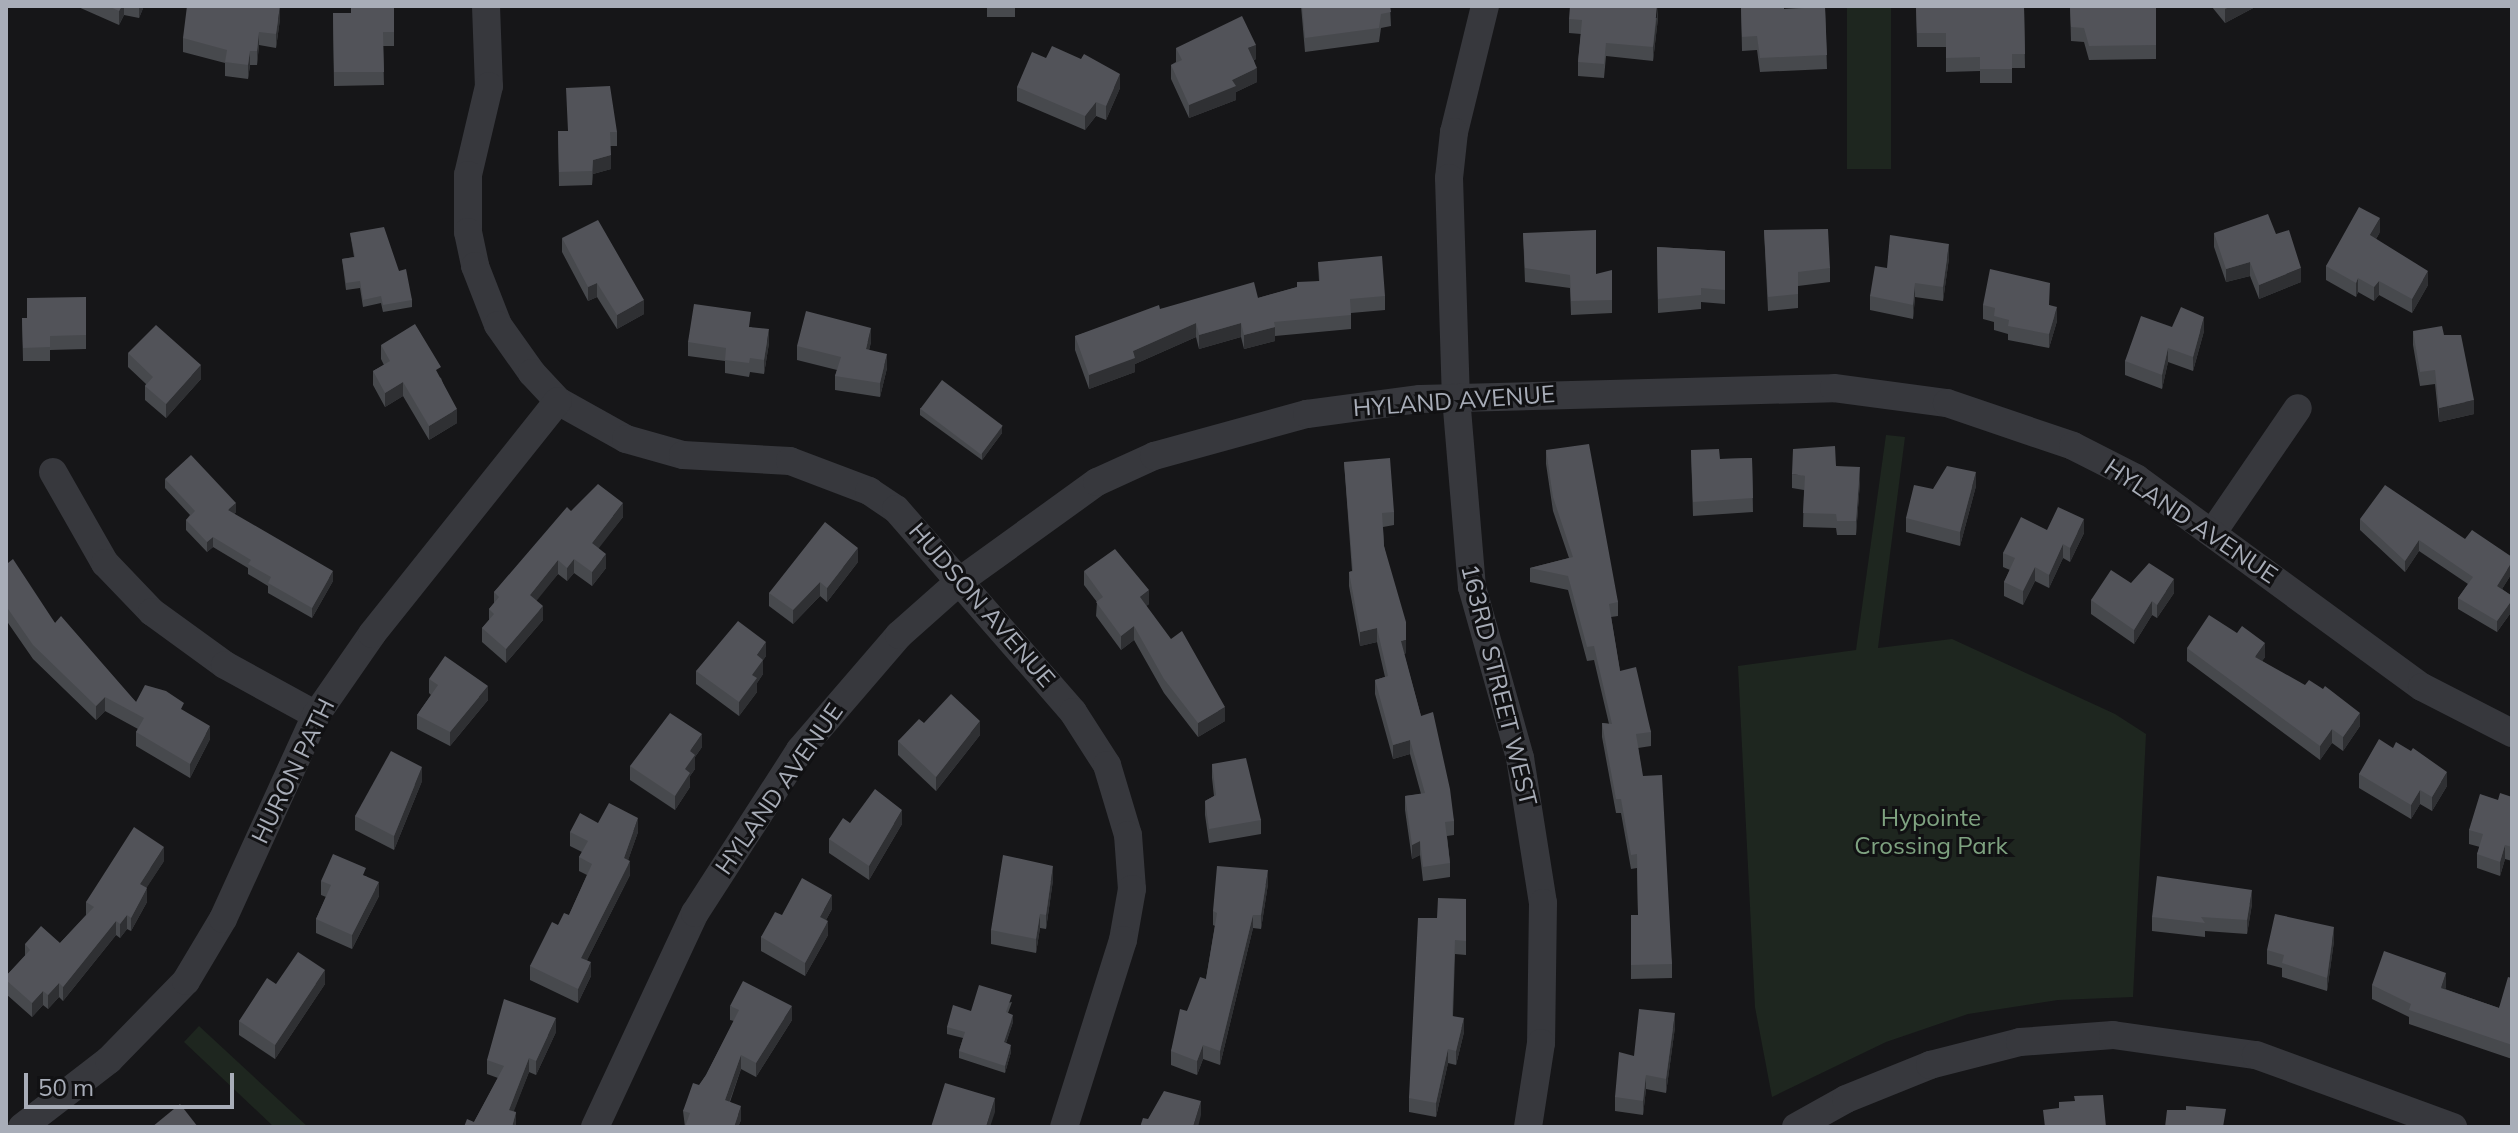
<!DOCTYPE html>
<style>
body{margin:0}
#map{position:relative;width:2518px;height:1133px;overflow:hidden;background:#161618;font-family:Mulish,sans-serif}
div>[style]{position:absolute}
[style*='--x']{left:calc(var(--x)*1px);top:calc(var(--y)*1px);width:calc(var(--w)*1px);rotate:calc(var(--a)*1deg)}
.green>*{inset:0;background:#1e261f;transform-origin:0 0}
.minor>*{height:28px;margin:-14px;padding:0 14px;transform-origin:14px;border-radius:14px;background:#37383d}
.wall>*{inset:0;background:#47494d;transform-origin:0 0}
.shaded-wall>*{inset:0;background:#2f3033}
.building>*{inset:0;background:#525359;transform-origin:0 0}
span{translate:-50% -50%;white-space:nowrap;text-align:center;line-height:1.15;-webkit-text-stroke:6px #111113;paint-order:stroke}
.street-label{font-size:24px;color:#a8adb8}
.park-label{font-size:24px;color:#7fa381}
.frame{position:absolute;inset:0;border:8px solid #a8adb8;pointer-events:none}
.scale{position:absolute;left:24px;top:1073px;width:210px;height:36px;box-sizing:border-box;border:4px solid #a8adb8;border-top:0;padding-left:10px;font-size:24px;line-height:28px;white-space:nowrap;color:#a8adb8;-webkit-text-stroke:6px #111113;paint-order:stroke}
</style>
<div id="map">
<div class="green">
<i style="left:1847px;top:6px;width:44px;height:163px"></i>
<i style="clip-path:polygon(1886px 435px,1905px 437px,1878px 648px,1952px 639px,2115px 714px,2146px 734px,2133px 997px,2058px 1000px,1968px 1014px,1886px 1042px,1772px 1097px,1755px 1007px,1738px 666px,1856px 650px)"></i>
<i style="clip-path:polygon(199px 1026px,308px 1127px,274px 1127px,184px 1042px)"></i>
</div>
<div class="minor">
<i style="--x:486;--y:6;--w:80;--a:87.9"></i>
<i style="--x:489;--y:86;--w:91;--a:103.3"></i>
<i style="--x:468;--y:175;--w:57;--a:90"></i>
<i style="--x:468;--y:232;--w:35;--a:78"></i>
<i style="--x:475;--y:266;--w:63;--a:68.7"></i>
<i style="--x:498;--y:325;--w:59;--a:54.7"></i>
<i style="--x:532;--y:373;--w:38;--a:47"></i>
<i style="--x:558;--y:401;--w:78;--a:29.2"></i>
<i style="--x:626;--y:439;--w:59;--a:15.7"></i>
<i style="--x:683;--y:455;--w:107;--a:3.2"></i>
<i style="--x:790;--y:461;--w:85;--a:20.8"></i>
<i style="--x:869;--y:491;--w:32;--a:34"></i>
<i style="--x:896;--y:509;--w:269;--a:48.9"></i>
<i style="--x:1073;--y:712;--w:63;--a:57.3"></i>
<i style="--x:1107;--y:765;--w:73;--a:73.3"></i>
<i style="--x:1128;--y:835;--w:54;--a:85.8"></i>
<i style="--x:1132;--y:889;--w:52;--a:100"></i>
<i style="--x:1123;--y:940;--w:196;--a:107.5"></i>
<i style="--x:1485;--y:6;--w:130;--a:103.8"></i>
<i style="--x:1454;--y:132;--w:46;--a:96.2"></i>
<i style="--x:1449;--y:178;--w:219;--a:88.2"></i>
<i style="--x:1456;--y:397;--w:191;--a:85.2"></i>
<i style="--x:1472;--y:587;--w:178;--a:74.3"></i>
<i style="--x:1520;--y:758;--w:147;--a:81"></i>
<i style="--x:1543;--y:903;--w:140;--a:90.8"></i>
<i style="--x:1541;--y:1043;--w:85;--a:98.8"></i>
<i style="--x:53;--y:472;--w:105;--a:60.3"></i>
<i style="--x:105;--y:563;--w:68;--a:46.2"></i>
<i style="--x:152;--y:612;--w:90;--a:36"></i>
<i style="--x:225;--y:665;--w:104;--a:28.8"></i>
<i style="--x:2213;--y:532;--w:150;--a:-55.6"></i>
<i style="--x:22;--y:1127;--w:110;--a:-37.6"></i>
<i style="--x:109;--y:1060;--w:110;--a:-45.7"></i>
<i style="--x:186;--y:981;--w:72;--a:-59.2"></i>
<i style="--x:223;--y:919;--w:224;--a:-65.5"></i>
<i style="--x:316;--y:715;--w:98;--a:-55.3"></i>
<i style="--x:372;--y:634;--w:298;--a:-51.4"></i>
<i style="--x:595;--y:1127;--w:236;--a:-65"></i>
<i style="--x:695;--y:913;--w:194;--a:-57.2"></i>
<i style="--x:800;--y:750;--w:152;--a:-49.3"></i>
<i style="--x:899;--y:635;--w:83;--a:-41.6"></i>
<i style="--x:961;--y:580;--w:168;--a:-35.8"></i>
<i style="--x:1097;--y:482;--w:63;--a:-24.5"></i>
<i style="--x:1154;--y:456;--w:159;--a:-15.4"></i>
<i style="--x:1307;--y:414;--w:114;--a:-7.6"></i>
<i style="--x:1420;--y:399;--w:414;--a:-1.5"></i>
<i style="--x:1834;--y:388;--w:114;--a:7.6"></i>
<i style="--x:1947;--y:403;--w:133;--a:18.8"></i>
<i style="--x:2073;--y:446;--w:71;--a:26.9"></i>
<i style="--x:2136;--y:478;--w:354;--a:36.2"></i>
<i style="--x:2422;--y:687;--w:101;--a:27.1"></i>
<i style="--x:1796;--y:1127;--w:57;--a:-29.2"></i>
<i style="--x:1846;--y:1099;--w:91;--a:-22"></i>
<i style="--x:1930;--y:1065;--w:93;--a:-14.3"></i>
<i style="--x:2020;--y:1042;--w:93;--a:-4.3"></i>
<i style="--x:2113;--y:1035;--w:144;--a:8"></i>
<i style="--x:2256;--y:1055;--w:210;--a:20.1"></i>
</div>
<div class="wall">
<i style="clip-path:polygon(76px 6px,144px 6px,139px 18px,124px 15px,119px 25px)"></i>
<i style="clip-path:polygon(351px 6px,394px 6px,394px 46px,383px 46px,384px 85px,334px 86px,333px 13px,351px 13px)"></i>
<i style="left:987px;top:6px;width:28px;height:11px"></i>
<i style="clip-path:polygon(1301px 6px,1390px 6px,1391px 26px,1381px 28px,1379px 42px,1305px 52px)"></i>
<i style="clip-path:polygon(1741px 6px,1784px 9px,1825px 7px,1827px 69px,1760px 72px,1757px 50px,1742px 51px)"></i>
<i style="clip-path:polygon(1916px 6px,2024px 6px,2025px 68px,2012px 68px,2012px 83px,1980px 83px,1980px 71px,1946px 72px,1946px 47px,1917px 47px)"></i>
<i style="clip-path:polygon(2070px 6px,2156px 6px,2156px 59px,2089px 60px,2084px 42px,2071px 41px)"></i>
<i style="clip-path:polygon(2200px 6px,2257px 6px,2225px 23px,2212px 7px,2201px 8px)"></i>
<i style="clip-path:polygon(1658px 18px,1653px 61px,1606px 56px,1604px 78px,1578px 76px,1578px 62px,1581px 34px,1569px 33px,1569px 19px)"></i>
<i style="clip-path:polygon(280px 19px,276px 48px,259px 45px,257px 65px,250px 65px,248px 79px,225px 76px,225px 63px,183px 52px,183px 38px)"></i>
<i style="clip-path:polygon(1176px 48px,1256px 59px,1254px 60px,1257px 82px,1236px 92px,1236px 100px,1189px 118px,1171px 79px,1171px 65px,1176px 62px)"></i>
<i style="clip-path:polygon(1017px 87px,1120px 88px,1106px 120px,1096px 116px,1085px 130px,1017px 101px)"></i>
<i style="clip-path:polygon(558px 131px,617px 132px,617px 146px,610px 146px,611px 169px,593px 174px,592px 185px,559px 186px)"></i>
<i style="clip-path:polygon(1764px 230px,1830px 268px,1830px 282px,1798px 286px,1798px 308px,1768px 311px)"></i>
<i style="clip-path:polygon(2380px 232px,2376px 239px,2428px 285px,2412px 313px,2379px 295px,2374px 301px,2358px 292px,2356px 297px,2326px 280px,2326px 266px)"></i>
<i style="clip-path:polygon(350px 233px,399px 271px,412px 300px,412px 307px,383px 312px,381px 303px,363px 307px,360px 288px,346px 290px,342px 259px,354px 257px)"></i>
<i style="clip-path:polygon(1523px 233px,1596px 274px,1612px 300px,1612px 313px,1571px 315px,1570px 288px,1525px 282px)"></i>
<i style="clip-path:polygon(2214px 233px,2301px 282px,2259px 299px,2250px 276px,2226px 282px,2214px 247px)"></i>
<i style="clip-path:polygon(562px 238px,644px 314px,617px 329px,597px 297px,588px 301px,562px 252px)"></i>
<i style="clip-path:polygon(1657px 247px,1725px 251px,1725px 304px,1701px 302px,1701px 309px,1658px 313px)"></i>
<i style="clip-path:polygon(1949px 258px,1943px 301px,1915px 297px,1913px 319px,1870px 310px,1870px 296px,1887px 268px)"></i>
<i style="clip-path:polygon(1318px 262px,1385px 296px,1385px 310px,1351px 313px,1351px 329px,1275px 336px,1275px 341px,1244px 349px,1241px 337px,1199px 349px,1196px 337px,1135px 364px,1135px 372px,1089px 389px,1075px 350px,1075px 336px,1160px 309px,1258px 298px,1319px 281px)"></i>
<i style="clip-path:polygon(86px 297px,86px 349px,50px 350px,50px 361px,23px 361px,22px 318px,27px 318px)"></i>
<i style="clip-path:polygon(1983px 305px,2050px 305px,2057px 321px,2049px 348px,2008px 340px,2008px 334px,1994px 330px,1994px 322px,1983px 319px)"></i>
<i style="clip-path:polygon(751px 327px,769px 343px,764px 374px,750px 372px,749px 377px,725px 373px,725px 361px,688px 356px,688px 342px)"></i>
<i style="clip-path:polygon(2172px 327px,2204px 331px,2193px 371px,2168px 362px,2162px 389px,2125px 375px,2125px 361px)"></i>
<i style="clip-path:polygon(2413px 331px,2474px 414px,2439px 422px,2435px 384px,2420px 386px,2413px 345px)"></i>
<i style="clip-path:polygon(871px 342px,869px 350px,887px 368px,880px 397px,835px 390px,835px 376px,837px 370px,797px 360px,797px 346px)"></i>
<i style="clip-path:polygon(381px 345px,441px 378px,457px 423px,429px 440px,403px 396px,385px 407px,373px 385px,373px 371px,384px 365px,381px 359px)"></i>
<i style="clip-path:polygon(128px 353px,201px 379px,166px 418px,145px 400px,145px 386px,146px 384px,128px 367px)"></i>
<i style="clip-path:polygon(920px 408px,1002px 433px,982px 460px,920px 415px)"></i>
<i style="clip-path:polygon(1546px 450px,1618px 602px,1618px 616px,1611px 617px,1620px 671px,1651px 732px,1651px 746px,1638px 748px,1672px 964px,1672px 978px,1631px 979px,1631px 915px,1638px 915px,1637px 868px,1631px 869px,1621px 813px,1616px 813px,1602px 737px,1602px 723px,1609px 724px,1594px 660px,1587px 661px,1568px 590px,1530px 582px,1530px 568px,1569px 558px,1553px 511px,1546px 464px)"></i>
<i style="clip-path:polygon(1691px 450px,1720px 459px,1752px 458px,1753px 512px,1693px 516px)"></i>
<i style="clip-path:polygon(1344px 462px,1394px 512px,1394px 525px,1383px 527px,1384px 546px,1406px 653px,1404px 654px,1421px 716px,1454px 821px,1454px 835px,1447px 836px,1450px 863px,1450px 877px,1423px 881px,1420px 855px,1412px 859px,1405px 810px,1405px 796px,1421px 794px,1410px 754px,1393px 759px,1375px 694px,1375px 680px,1385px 677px,1377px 642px,1360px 646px,1349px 586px,1349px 572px,1352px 571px)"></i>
<i style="clip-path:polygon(1792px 474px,1860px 481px,1856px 535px,1837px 535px,1836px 528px,1803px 527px,1804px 490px,1792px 488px)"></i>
<i style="clip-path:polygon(165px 479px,236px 512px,234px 514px,333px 581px,312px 618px,268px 593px,268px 586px,248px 574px,248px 568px,213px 547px,207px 552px,186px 530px,186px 520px,190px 515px,165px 488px)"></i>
<i style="clip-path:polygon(1976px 486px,1960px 546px,1906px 532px,1906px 518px,1933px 489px)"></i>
<i style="clip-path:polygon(571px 511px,623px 517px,598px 548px,606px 568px,592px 586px,574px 573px,567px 581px,558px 574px,536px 600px,543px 620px,506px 663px,482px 642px,482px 628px,489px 620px,489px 609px,494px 603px,494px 592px)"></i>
<i style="clip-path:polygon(2360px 519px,2465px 539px,2512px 573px,2502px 589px,2512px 596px,2512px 611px,2497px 632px,2458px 609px,2458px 598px,2468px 584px,2419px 551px,2405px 572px,2360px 530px)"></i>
<i style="clip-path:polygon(2047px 530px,2084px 533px,2070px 562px,2063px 558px,2049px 588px,2035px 581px,2023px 605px,2004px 596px,2004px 582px,2010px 570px,2003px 567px,2003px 553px)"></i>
<i style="clip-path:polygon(6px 561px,55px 623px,136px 702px,184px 711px,210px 739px,190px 778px,136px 746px,136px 732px,138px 729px,105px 711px,96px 720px,33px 659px,6px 620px)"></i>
<i style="clip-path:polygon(858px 562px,827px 602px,820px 596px,793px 624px,769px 606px,769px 593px)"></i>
<i style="clip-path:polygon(1084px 571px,1149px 604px,1146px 606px,1225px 721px,1198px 737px,1164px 693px,1134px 640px,1121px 650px,1096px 616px,1097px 602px,1084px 585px)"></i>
<i style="clip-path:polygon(2131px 583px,2174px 593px,2157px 618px,2152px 615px,2134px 644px,2091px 614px,2091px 600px)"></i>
<i style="clip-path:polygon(2187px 648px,2265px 657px,2262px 661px,2360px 726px,2343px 751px,2332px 743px,2320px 760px,2187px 661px)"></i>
<i style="clip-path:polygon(766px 656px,763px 660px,763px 674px,757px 683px,757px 692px,739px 716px,696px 684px,696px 671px)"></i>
<i style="clip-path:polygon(429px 679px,488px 700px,450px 746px,417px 729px,417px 715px,431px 695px,429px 693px)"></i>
<i style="clip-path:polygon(924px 723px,980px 735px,936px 791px,898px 755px,898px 741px)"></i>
<i style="clip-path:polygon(702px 747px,695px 757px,695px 769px,690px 776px,690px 787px,675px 810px,630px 780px,630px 766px)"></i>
<i style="clip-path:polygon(2393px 748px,2447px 786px,2432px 811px,2420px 804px,2411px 819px,2359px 788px,2359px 774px)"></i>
<i style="clip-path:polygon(1212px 764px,1261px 820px,1261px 834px,1209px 843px,1205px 815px,1205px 801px,1214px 796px,1212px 778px)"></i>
<i style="clip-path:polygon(422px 781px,394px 850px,355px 830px,355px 816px)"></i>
<i style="clip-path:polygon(2512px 797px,2512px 861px,2505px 859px,2500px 876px,2477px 868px,2477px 854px,2480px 847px,2469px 844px,2469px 830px,2498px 800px)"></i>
<i style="clip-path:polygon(598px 823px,638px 832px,628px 860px,630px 875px,587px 960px,591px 976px,578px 1003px,530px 980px,530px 966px,558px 925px,569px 915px,587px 875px,579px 871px,579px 857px,582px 852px,570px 846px,570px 832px)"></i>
<i style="clip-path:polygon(850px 823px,902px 824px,869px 880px,829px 853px,829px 839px)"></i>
<i style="clip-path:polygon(164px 861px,146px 888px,147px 902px,131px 931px,127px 929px,120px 938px,116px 935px,63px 1001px,59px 997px,48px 1009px,43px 1005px,32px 1017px,6px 994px,6px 976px,25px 956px,25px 944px,60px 943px,86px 915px,86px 902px)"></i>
<i style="clip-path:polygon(366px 876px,379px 896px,352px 949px,316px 933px,316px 919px,326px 897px,321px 895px,321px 881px)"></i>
<i style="clip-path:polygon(1053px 880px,1046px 929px,1040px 928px,1036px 953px,991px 944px,991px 930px)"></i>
<i style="clip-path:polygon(1268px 884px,1261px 929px,1253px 928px,1220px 1065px,1203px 1059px,1197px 1075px,1171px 1065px,1171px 1051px,1187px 1011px,1206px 979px,1215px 926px,1213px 925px,1213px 911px)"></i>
<i style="clip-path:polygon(1466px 899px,1466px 955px,1455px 954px,1453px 1016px,1464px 1032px,1456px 1065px,1448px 1063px,1436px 1117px,1409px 1112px,1409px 1098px)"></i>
<i style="clip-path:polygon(2252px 904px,2247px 934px,2205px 931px,2205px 937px,2152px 931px,2152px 917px)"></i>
<i style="clip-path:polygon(832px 909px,826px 920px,828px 935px,805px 976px,761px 951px,761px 937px,782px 915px)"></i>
<i style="clip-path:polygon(2334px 941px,2327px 991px,2282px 977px,2282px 968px,2267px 964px,2267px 950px)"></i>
<i style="clip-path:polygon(2512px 978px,2512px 1059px,2409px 1024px,2409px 1017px,2372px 999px,2372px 985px,2446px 987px,2445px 989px,2499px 1008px)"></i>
<i style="clip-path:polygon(276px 984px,325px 984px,275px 1059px,239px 1035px,239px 1021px)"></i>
<i style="clip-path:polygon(1012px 1002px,1008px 1013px,1013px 1022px,1006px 1043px,1011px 1052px,1005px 1073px,959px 1058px,959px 1051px,963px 1038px,947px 1034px,947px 1027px,971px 1011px)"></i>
<i style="clip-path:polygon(730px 1006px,792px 1020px,756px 1077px,741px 1069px,730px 1102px,741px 1120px,738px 1127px,685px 1127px,683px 1111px,706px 1075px,734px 1021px,730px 1020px)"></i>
<i style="clip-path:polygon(1675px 1027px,1666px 1093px,1646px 1089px,1643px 1115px,1615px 1111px,1615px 1097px,1634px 1056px)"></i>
<i style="clip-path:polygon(556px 1032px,536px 1075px,529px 1072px,513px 1112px,516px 1112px,516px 1127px,464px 1127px,474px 1122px,498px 1078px,487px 1074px,487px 1060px)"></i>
</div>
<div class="shaded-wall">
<i style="clip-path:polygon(122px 6px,124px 6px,124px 15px,119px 25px,119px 11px)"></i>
<i style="clip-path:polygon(139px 6px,144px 6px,139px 18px)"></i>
<i style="clip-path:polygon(280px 6px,280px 19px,276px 48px,276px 34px)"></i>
<i style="clip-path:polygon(1658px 6px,1658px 18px,1653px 61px,1653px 47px)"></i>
<i style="clip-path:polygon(2232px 6px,2257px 6px,2225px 23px,2225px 9px)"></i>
<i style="clip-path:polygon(259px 32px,259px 45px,257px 65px,257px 51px)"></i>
<i style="clip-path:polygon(1256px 45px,1256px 59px,1248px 62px,1248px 48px)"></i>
<i style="clip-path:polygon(250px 51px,250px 65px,248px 79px,248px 65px)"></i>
<i style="clip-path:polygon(1257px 68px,1257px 82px,1236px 92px,1236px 100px,1189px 118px,1189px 105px,1232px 80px)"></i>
<i style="clip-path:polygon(1120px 74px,1120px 88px,1106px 120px,1106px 106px)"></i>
<i style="clip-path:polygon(1096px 102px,1096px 116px,1085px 130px,1085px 116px)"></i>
<i style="clip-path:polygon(611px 155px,611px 169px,593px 174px,592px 185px,593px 160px)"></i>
<i style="clip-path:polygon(2380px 218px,2380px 232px,2370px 249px,2370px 235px)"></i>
<i style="clip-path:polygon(1949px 244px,1949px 258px,1943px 301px,1943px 287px)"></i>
<i style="clip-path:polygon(2250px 262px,2250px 276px,2226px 282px,2226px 269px)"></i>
<i style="clip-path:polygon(2301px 268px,2301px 282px,2259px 299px,2259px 285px)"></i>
<i style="clip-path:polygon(2428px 271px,2428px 285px,2412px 313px,2412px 299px)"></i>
<i style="clip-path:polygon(2358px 278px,2358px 292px,2356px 297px,2356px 283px)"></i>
<i style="clip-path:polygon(2379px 281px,2379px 295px,2374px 301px,2374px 287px)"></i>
<i style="clip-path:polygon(597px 283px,597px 297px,588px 301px,588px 287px)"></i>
<i style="clip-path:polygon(1915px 283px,1915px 297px,1913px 319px,1913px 305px)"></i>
<i style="clip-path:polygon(644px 300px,644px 314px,617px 329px,617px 315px)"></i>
<i style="clip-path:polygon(2057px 307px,2057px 321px,2049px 348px,2049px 334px)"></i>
<i style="clip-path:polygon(2204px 317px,2204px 331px,2193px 371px,2193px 357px)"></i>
<i style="clip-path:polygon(1196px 323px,1196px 337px,1135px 364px,1135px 372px,1089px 389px,1089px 375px,1133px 351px)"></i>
<i style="clip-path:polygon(1241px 323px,1241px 337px,1199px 349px,1199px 335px)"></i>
<i style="clip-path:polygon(1275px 327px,1275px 341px,1244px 349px,1244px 335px)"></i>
<i style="clip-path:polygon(871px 328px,871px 342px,866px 363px,866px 349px)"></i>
<i style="clip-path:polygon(769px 329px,769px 343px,764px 374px,764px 360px)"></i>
<i style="clip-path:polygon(2168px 348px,2168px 362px,2162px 389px,2162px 375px)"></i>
<i style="clip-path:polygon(887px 354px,887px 368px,880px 397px,880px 383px)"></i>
<i style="clip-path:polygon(201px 365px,201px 379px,166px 418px,166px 404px)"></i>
<i style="clip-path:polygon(403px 382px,403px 396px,385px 407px,385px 393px)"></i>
<i style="clip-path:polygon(2474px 400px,2474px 414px,2439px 422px,2439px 408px)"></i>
<i style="clip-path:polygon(457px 409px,457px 423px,429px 440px,429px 426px)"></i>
<i style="clip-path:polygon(1002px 426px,1002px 433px,982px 460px,982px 453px)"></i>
<i style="clip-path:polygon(1860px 467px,1860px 481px,1856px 535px,1856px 521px)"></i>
<i style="clip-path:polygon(1976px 472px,1976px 486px,1960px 546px,1960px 532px)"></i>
<i style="clip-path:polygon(236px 503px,236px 512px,228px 520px,228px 510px)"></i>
<i style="clip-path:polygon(623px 503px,623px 517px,592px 557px,592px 543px)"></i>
<i style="clip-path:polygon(2084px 519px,2084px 533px,2070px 562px,2070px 548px)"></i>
<i style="clip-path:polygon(213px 537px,213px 547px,207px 552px,207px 542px)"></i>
<i style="clip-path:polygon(2419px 540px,2419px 551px,2405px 572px,2405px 561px)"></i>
<i style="clip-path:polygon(2063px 544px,2063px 558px,2049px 588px,2049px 575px)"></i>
<i style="clip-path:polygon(858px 548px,858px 562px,827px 602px,827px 588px)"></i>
<i style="clip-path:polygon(606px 554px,606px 568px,592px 586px,592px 572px)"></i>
<i style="clip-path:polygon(574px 559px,574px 573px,567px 581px,567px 568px)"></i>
<i style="clip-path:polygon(558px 560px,558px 574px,530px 609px,530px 595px)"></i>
<i style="clip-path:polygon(2512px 562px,2512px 573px,2497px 597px,2497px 586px)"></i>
<i style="clip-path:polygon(2035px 567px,2035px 581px,2023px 605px,2023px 591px)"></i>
<i style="clip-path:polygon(333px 571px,333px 581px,312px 618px,312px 608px)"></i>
<i style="clip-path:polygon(2174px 579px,2174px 593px,2157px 618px,2157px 605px)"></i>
<i style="clip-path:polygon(820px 582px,820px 596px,793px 624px,793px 610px)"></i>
<i style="clip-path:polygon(1149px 590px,1149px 604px,1140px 611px,1140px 597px)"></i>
<i style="clip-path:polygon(2512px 600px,2512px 611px,2497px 632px,2497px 621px)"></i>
<i style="clip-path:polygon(2152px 601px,2152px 615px,2134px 644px,2134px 630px)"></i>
<i style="clip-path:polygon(543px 606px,543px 620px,506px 663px,506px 649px)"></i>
<i style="clip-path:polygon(1134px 626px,1134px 640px,1121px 650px,1121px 636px)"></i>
<i style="clip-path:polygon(1377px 628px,1377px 642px,1360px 646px,1360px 632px)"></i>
<i style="clip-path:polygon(1406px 640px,1406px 653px,1401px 655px,1401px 641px)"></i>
<i style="clip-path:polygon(766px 642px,766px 656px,757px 669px,763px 660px,763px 674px,757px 683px,757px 692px,739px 716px,739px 702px,752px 675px,757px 655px)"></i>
<i style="clip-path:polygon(2265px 643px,2265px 657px,2255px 671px,2255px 657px)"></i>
<i style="clip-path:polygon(488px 686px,488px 700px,450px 746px,450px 732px)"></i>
<i style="clip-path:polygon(105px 697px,105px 711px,96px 720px,96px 706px)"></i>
<i style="clip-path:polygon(1225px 707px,1225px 721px,1198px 737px,1198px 723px)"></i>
<i style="clip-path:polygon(2360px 713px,2360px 726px,2343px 751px,2343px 737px)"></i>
<i style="clip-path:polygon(980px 721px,980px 735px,936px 791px,936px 777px)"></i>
<i style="clip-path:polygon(210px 726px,210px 739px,190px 778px,190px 764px)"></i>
<i style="clip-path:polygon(2332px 729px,2332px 743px,2320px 760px,2320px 746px)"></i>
<i style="clip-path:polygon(702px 734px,702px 747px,695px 757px,695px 769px,690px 776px,690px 787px,675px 810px,675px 796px,685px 769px,690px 751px)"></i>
<i style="clip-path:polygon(1410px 740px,1410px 754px,1393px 759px,1393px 745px)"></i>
<i style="clip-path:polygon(422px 767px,422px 781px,394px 850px,394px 836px)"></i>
<i style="clip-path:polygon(2447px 772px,2447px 786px,2432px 811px,2432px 797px)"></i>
<i style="clip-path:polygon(2420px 790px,2420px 804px,2411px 819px,2411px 805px)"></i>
<i style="clip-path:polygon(902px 810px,902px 824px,869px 880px,869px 866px)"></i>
<i style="clip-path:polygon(638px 818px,638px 832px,624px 872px,624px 858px)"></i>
<i style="clip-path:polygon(1420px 841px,1420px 855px,1412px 859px,1412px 845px)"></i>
<i style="clip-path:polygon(2505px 845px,2505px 859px,2500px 876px,2500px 862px)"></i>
<i style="clip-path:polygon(164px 847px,164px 861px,140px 898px,140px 884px)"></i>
<i style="clip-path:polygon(630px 861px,630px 875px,581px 972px,581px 958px)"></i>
<i style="clip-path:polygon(1053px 866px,1053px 880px,1046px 929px,1046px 915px)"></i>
<i style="clip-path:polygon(1268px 870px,1268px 884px,1261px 929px,1261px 915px)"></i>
<i style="clip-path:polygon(379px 882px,379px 896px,352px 949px,352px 935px)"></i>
<i style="clip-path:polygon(147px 888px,147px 902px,131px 931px,131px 918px)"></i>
<i style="clip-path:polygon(2252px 890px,2252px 904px,2247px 934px,2247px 920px)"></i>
<i style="clip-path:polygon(832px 895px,832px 909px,820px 931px,820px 917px)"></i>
<i style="clip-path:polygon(1040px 914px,1040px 928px,1036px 953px,1036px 939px)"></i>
<i style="clip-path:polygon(127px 915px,127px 929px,120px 938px,120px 924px)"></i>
<i style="clip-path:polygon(1253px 915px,1253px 928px,1220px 1065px,1220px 1051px)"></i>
<i style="clip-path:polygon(116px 921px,116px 935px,63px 1001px,63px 987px)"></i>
<i style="clip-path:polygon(828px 921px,828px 935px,805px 976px,805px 963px)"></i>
<i style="clip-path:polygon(2334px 927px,2334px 941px,2327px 991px,2327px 978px)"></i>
<i style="clip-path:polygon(591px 962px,591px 976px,578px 1003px,578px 989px)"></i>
<i style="clip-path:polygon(325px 970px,325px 984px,275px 1059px,275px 1045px)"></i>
<i style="clip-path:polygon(2446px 973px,2446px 987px,2441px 1002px,2441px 988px)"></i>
<i style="clip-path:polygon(59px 983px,59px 997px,48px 1009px,48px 995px)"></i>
<i style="clip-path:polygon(43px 991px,43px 1005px,32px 1017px,32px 1003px)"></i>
<i style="clip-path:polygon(792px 1006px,792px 1020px,756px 1077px,756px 1063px)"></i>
<i style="clip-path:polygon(1675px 1013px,1675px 1027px,1666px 1093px,1666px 1079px)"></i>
<i style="clip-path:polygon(1013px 1015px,1013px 1022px,1004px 1049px,1004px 1042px)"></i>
<i style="clip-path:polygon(556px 1018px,556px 1032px,536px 1075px,536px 1061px)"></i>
<i style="clip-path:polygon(1464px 1018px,1464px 1032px,1456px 1065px,1456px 1051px)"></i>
<i style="clip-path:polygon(1011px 1045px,1011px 1052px,1005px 1073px,1005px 1066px)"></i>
<i style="clip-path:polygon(1203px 1045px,1203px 1059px,1197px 1075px,1197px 1061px)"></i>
<i style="clip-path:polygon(1448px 1049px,1448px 1063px,1436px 1117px,1436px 1103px)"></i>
<i style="clip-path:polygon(741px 1055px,741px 1069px,725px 1114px,725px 1100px)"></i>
<i style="clip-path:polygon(529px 1058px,529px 1072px,509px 1124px,509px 1110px)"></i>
<i style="clip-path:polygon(1646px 1075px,1646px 1089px,1643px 1115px,1643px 1101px)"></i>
<i style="clip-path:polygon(995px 1098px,995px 1112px,990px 1127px,986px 1127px)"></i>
<i style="clip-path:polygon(1201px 1101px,1201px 1115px,1198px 1127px,1193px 1127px)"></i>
<i style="clip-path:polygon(741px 1106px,741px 1120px,738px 1127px,734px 1127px)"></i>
<i style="clip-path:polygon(516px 1112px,516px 1127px,512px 1127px)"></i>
</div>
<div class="building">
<i style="clip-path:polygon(108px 6px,122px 6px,119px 11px)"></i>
<i style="clip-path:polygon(187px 6px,280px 6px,276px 34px,259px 32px,257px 51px,250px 51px,248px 65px,225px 62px,227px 50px,183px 38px)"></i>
<i style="clip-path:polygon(351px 6px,394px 6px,394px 32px,383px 32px,384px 72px,334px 72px,333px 13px,351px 13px)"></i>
<i style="clip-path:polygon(1302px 6px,1390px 6px,1391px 12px,1381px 14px,1379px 28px,1305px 38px)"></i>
<i style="clip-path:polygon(1570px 6px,1657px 6px,1653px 47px,1606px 43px,1604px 64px,1578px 62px,1582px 20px,1569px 19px)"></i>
<i style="clip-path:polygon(1741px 6px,1784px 6px,1784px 9px,1825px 7px,1827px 55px,1760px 58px,1757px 36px,1742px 37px)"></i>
<i style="clip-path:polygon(1916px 6px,2024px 6px,2025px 54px,2012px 54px,2012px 69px,1980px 69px,1980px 57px,1946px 58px,1946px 33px,1917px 33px)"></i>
<i style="clip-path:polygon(2070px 6px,2156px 6px,2156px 45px,2089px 46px,2084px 28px,2071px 27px)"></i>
<i style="clip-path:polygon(1242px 16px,1256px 45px,1248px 48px,1257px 68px,1232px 80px,1236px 86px,1189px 105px,1171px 65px,1182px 60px,1176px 48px)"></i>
<i style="clip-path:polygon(1052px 46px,1081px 59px,1084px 54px,1120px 74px,1106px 106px,1096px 102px,1085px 116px,1017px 87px,1032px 52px,1046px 58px)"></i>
<i style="clip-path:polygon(610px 86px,617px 132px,610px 132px,611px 155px,593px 160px,592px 171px,559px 172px,558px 131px,568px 131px,566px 88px)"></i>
<i style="clip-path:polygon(2359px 207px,2380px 218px,2370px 235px,2428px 271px,2412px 299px,2379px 281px,2374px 287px,2358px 278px,2356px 283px,2326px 266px)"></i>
<i style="clip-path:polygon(2268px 214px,2276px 234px,2289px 230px,2301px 268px,2259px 285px,2250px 262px,2226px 269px,2214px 233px)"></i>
<i style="clip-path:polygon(598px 220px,644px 300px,617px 315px,597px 283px,588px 287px,562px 238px)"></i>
<i style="clip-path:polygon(384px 227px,399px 271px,406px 269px,412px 300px,383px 305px,381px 296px,363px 300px,360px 281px,346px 283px,342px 259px,355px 257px,350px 233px)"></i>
<i style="clip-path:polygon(1828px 229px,1830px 268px,1798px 272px,1798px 294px,1768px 297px,1764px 230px)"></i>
<i style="clip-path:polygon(1596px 230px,1596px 274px,1612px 270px,1612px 300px,1571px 301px,1570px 275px,1525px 268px,1523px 233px)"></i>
<i style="clip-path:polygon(1890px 235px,1949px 244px,1943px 287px,1915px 283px,1913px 305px,1870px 296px,1875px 266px,1887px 268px)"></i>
<i style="clip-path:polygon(1657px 247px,1725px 251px,1725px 290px,1701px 288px,1701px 295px,1658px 299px)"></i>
<i style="clip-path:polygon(1382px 256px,1385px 296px,1350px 299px,1351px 315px,1274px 322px,1275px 327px,1244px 335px,1241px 323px,1199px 335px,1196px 323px,1133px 351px,1135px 358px,1089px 375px,1075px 336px,1159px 305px,1160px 309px,1254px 282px,1258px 298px,1297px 287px,1297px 282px,1320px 281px,1318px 262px)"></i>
<i style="clip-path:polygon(1990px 269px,2050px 283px,2049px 305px,2057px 307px,2049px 334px,2008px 326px,2009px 320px,1994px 316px,1995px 308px,1983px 305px)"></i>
<i style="clip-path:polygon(86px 297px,86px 335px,50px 336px,50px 347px,23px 348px,22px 318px,27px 318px,27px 298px)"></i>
<i style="clip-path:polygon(694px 304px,751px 312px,749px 327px,769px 329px,764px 360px,750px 358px,749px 363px,725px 360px,726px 348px,688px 342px)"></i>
<i style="clip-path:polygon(2181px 307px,2204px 317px,2193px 357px,2168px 348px,2162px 375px,2125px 361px,2141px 316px,2172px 327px)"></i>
<i style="clip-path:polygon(806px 311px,871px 328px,866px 349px,887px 354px,880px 383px,835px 376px,841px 357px,797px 346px)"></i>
<i style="clip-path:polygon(415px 324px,441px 367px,436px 370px,457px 409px,429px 426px,403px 382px,385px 393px,373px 371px,390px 361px,381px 345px)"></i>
<i style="clip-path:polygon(156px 325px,201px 365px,166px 404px,145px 386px,153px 377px,128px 353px)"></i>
<i style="clip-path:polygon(2442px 326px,2444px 335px,2461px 335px,2474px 400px,2439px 408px,2435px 370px,2420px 372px,2413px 331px)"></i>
<i style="left:942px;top:380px;width:76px;height:36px;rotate:37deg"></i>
<i style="clip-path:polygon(1589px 444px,1618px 602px,1609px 604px,1620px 671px,1636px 667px,1651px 732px,1636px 734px,1643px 776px,1662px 775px,1672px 964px,1631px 965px,1631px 915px,1638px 915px,1637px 854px,1631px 855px,1621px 799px,1616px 799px,1602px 723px,1612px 724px,1594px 646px,1587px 647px,1568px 576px,1530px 568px,1573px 557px,1553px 497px,1546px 450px)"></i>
<i style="clip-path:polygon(1835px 446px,1836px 466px,1860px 467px,1856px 521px,1837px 521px,1836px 514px,1803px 513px,1805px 476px,1792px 474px,1793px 449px)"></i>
<i style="clip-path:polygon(1719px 449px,1720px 459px,1752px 458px,1753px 498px,1693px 502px,1691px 450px)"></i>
<i style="clip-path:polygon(191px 455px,236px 503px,228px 510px,333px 571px,312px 608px,268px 583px,271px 577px,248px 564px,251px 560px,213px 537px,207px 542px,186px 520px,195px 511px,165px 479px)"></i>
<i style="clip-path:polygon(1390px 458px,1394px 512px,1382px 513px,1384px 546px,1406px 622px,1406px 640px,1401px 641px,1421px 716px,1433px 712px,1450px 789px,1454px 821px,1445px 822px,1450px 863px,1423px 867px,1420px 841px,1412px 845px,1405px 796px,1425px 793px,1410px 740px,1393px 745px,1375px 680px,1388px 676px,1377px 628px,1360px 632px,1349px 572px,1353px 571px,1344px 462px)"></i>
<i style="clip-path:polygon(1947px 466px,1976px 472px,1960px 532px,1906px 518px,1914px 485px,1933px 489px)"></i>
<i style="clip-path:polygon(598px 484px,623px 503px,592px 543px,606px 554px,592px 572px,574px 559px,567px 568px,558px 560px,530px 595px,543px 606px,506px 649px,482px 628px,494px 614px,489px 609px,499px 597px,494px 592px,567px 507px,571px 511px)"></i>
<i style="clip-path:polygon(2385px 485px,2465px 539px,2472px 530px,2512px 557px,2512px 562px,2497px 586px,2512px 596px,2512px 600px,2497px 621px,2458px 598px,2473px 577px,2419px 540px,2405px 561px,2360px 519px)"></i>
<i style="clip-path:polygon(2058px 507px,2084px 519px,2070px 548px,2063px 544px,2049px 575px,2035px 567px,2023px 591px,2004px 582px,2015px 558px,2003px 553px,2021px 517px,2047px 530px)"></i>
<i style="clip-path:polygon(825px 522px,858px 548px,827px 588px,820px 582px,793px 610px,769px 593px)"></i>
<i style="clip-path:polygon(1115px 549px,1149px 590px,1140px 597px,1171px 639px,1182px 631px,1225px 707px,1198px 723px,1164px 679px,1134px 626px,1121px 636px,1096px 602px,1103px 597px,1084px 571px)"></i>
<i style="clip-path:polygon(13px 559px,55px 623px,61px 616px,136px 702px,145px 685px,166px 691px,184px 703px,181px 709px,210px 726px,190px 764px,136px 732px,144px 718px,105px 697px,96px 706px,33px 645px,6px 606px,6px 561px,8px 563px)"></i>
<i style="clip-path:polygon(2149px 563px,2174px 579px,2157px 605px,2152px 601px,2134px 630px,2091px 600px,2111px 570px,2131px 583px)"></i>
<i style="clip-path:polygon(2209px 615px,2237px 633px,2242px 626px,2265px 643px,2255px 657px,2305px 685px,2309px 680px,2323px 689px,2325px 686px,2360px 713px,2343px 737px,2332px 729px,2320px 746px,2187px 648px)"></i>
<i style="clip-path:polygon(738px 621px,766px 642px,757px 655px,763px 660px,752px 675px,757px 678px,739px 702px,696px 671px)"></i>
<i style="clip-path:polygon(445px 656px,488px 686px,450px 732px,417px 715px,438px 685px,429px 679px)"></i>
<i style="clip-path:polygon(951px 694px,980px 721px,936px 777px,898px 741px,919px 719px,924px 723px)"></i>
<i style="clip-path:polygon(670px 713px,702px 734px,690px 751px,695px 755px,685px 769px,690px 773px,675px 796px,630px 766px)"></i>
<i style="clip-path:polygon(2379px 739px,2393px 748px,2396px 742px,2411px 751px,2413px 748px,2447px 772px,2432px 797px,2420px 790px,2411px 805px,2359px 774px)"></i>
<i style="clip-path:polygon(391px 751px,422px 767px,394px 836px,355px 816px)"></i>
<i style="clip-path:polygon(1246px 758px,1261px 820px,1209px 829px,1205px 801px,1216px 795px,1212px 764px)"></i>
<i style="clip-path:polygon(875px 789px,902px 810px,869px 866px,829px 839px,843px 818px,850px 823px)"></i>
<i style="clip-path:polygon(2500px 793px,2512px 797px,2512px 847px,2505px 845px,2500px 862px,2477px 854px,2483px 834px,2469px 830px,2480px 794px,2498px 800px)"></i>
<i style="clip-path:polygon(609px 803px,638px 818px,624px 858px,630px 861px,581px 958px,591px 962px,578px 989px,530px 966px,552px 922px,558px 925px,564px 913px,569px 915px,592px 864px,579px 857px,588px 841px,570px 832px,580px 813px,598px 823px)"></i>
<i style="clip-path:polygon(134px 827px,164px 847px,140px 884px,147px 888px,131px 918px,127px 915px,120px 924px,116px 921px,63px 987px,59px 983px,48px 995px,43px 991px,32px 1003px,6px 980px,6px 976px,30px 950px,25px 944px,41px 926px,60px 943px,94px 907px,86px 902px)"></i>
<i style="clip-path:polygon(333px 854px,366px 868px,363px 875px,379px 882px,352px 935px,316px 919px,331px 885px,321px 881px)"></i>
<i style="clip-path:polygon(1003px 855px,1053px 866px,1046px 915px,1040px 914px,1036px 939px,991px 930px)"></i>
<i style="clip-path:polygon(1217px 866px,1268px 870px,1261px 915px,1253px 915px,1220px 1051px,1203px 1045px,1197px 1061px,1171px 1051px,1180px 1009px,1187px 1011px,1200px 977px,1206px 979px,1217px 913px,1213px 911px)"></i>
<i style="clip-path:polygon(2157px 876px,2252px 890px,2247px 920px,2201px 917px,2205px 923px,2152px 917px)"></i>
<i style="clip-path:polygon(802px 878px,832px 895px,820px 917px,828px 921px,805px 963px,761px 937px,775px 912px,782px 915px)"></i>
<i style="clip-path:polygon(1438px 898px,1466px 899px,1466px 941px,1455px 940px,1452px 1016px,1464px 1018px,1456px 1051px,1448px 1049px,1436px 1103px,1409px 1098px,1418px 918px,1437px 918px)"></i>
<i style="clip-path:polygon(2275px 914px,2334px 927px,2327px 978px,2282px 963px,2284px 955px,2267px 950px)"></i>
<i style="clip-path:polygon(2384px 951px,2446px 973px,2441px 988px,2499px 1008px,2508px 977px,2512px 978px,2512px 1045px,2409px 1010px,2411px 1004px,2372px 985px)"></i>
<i style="clip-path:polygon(298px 952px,325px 970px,275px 1045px,239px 1021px,267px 978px,276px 984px)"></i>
<i style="clip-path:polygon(743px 981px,792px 1006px,756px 1063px,741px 1055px,725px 1100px,741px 1106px,734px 1127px,728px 1125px,728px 1127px,685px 1127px,690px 1113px,683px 1111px,693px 1083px,699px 1085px,706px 1075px,739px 1010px,730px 1006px)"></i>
<i style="clip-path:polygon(979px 985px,1012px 995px,1006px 1012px,1013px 1015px,1004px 1042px,1011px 1045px,1005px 1066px,959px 1051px,965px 1032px,947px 1027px,953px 1005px,971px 1011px)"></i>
<i style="clip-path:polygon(504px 999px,556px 1018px,536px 1061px,529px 1058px,509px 1110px,516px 1112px,512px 1127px,464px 1127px,467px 1119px,474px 1122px,504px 1066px,487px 1060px)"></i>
<i style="clip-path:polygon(1639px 1009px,1675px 1013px,1666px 1079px,1646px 1075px,1643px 1101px,1615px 1097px,1619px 1052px,1634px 1056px)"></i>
<i style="clip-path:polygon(945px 1083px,995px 1098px,986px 1127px,975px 1125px,975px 1127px,931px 1127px)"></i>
<i style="clip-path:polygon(1164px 1091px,1201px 1101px,1193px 1127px,1140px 1127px,1143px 1118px,1148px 1119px)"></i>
<i style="clip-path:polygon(2103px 1095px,2106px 1127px,2045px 1127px,2043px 1110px,2059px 1108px,2059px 1102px,2075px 1101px,2074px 1096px)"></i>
<i style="clip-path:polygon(180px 1104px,198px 1127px,152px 1127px)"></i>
<i style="clip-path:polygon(2186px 1106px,2226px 1109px,2223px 1127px,2165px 1127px,2167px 1110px,2186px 1110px)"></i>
</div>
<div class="street-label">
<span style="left:1454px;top:401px;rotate:-4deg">HYLAND AVENUE</span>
<span style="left:2191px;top:521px;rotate:34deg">HYLAND AVENUE</span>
<span style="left:982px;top:605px;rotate:49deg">HUDSON AVENUE</span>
<span style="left:1499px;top:685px;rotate:76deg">163RD STREET WEST</span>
<span style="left:293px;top:771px;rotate:-64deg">HURON PATH</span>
<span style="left:779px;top:789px;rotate:-55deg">HYLAND AVENUE</span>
</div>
<div class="park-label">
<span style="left:1931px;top:832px">Hypointe<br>Crossing Park</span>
</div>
<div class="frame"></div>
<div class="scale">50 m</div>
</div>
